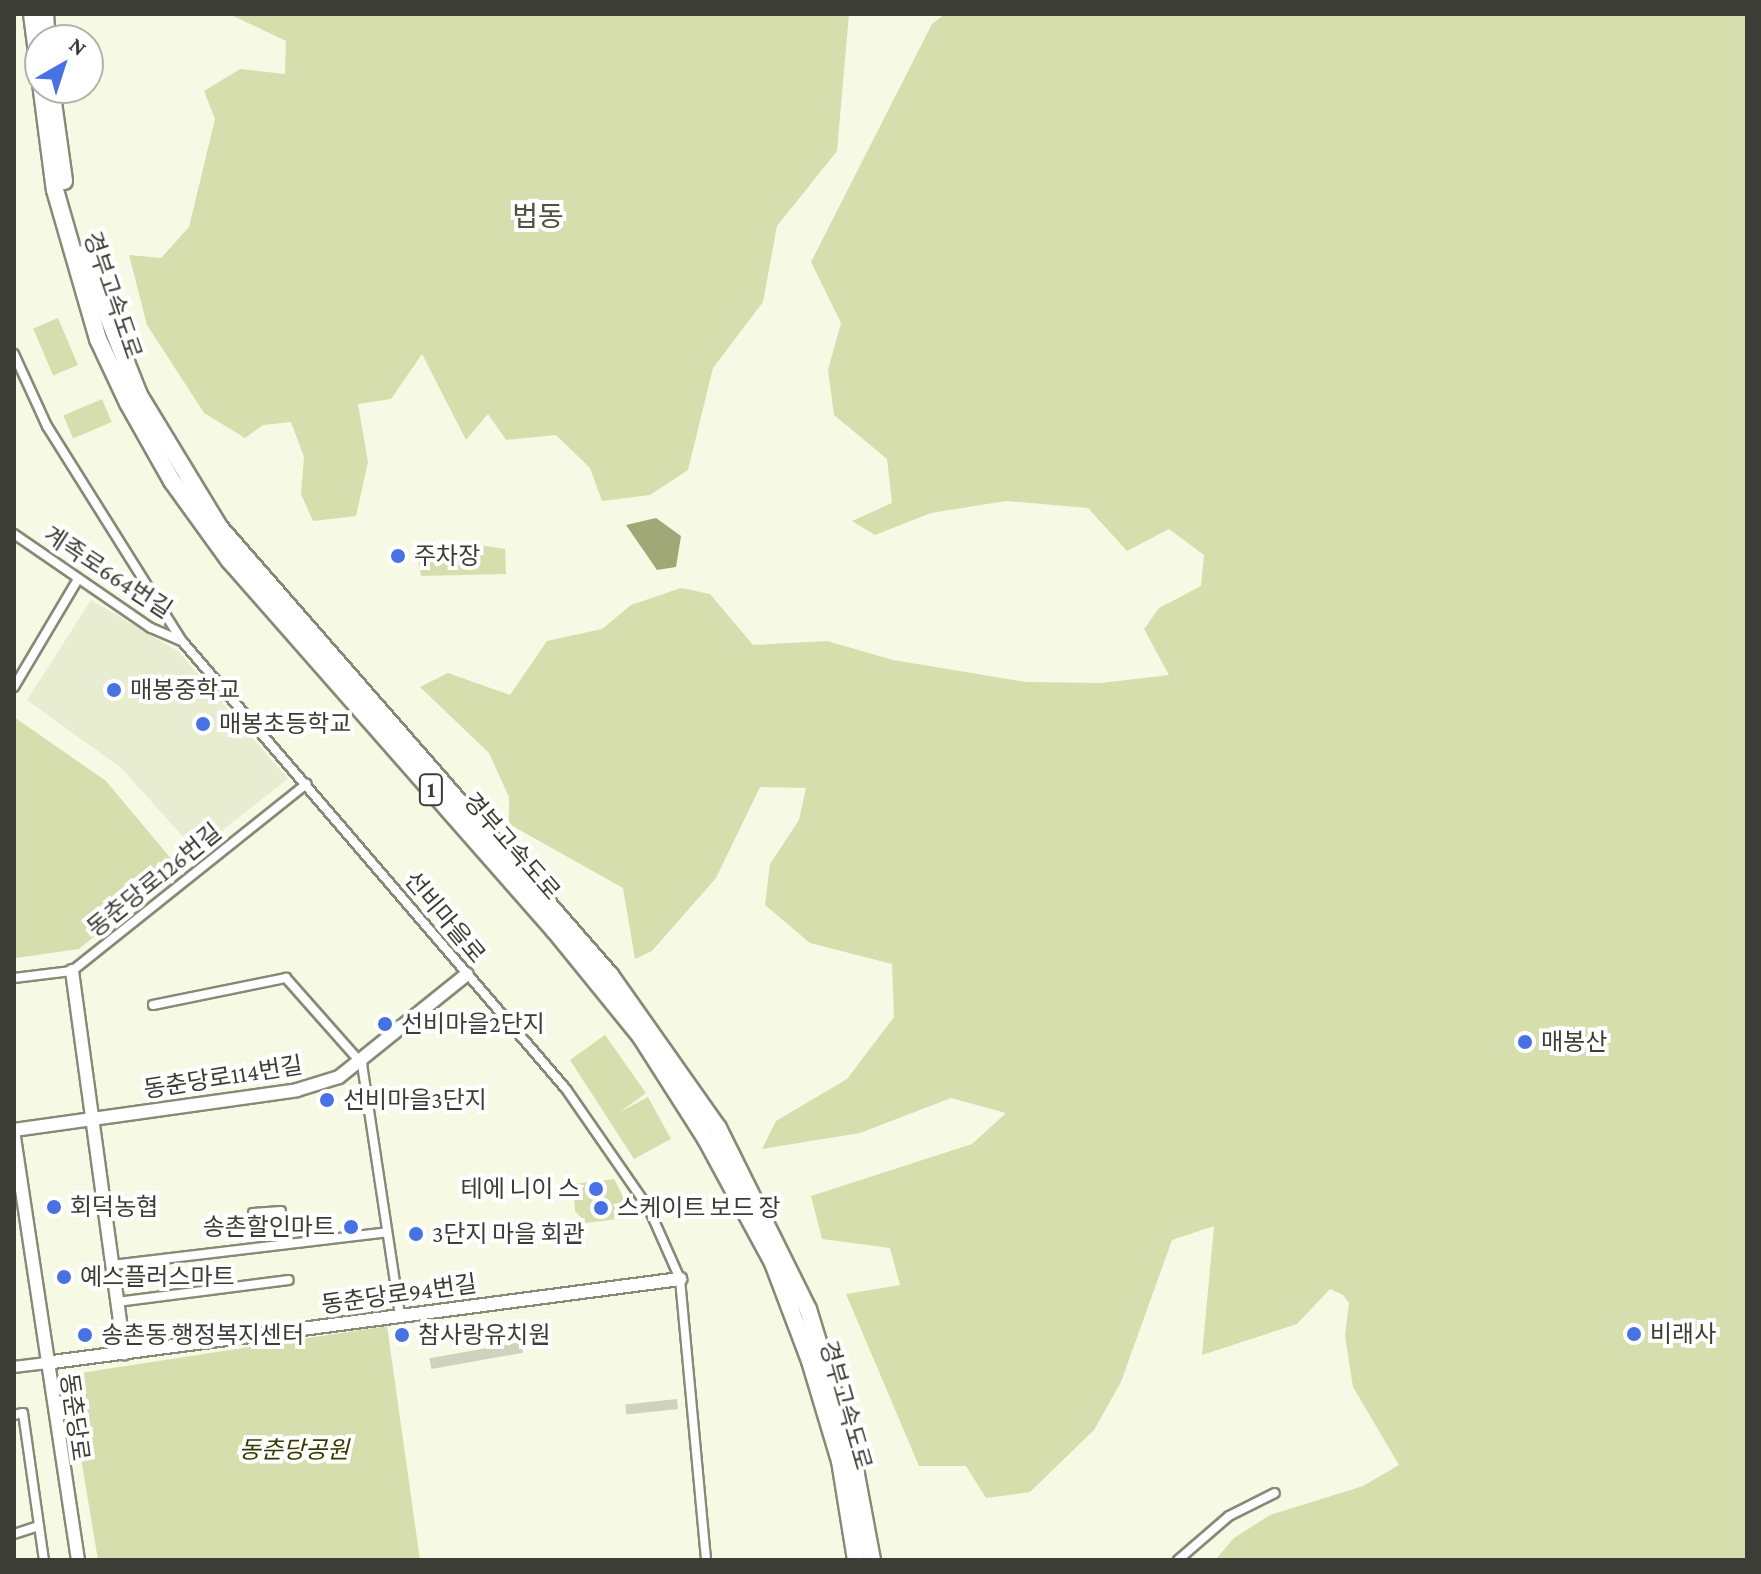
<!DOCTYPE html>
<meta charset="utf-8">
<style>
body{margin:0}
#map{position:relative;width:1761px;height:1574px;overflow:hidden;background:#f6fae5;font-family:"Crimson Pro","Noto Sans KR",serif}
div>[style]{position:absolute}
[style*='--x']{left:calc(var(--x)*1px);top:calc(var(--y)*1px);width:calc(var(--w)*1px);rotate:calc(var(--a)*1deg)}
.built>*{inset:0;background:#e8edd2}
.green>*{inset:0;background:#d6dead;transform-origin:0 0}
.water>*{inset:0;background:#a0a877}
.building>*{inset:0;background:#cfd3be;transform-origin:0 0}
.roads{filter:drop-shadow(2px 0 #868a77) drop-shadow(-2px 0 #868a77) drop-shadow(0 2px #868a77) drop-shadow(0 -2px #868a77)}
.minor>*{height:8px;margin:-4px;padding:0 4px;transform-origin:4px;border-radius:4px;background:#fff}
.tertiary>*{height:10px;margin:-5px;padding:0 5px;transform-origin:5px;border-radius:5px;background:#fff}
.secondary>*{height:12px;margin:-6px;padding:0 6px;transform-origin:6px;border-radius:6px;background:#fff}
.motorway>*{height:16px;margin:-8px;padding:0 8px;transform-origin:8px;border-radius:8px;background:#fff}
.dots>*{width:22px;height:22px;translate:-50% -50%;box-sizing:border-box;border:4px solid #fff;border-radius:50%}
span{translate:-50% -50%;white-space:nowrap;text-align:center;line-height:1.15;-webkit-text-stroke:8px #fff;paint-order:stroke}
.shield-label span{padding:2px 6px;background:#fff;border:2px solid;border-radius:6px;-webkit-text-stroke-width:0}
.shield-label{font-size:22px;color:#3c3e35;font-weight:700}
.street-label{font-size:24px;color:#3c3e35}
.poi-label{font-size:24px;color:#3c3e35}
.left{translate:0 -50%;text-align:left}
.right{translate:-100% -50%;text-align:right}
.park-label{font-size:24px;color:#353a00;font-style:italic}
.quarter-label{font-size:28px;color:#4e5140}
.frame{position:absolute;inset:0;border:16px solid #3c3e35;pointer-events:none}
.north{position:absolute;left:24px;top:24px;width:80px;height:80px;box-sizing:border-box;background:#fff;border:2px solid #b1b2ae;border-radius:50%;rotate:39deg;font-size:22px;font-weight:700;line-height:32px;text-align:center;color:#3c3e35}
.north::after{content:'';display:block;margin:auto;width:28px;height:36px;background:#4872e4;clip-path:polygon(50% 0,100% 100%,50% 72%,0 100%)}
</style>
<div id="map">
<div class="built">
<i style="clip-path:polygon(91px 600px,178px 651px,288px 779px,196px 851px,121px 768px,27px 700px)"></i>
</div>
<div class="green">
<i style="clip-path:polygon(229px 14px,849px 14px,837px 151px,777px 226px,763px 302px,713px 368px,688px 470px,650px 495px,602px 501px,590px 468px,556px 435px,506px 440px,488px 414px,466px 440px,422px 354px,391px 399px,358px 404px,368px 462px,356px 516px,313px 521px,301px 494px,304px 457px,291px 422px,263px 425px,245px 438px,204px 413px,147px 325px,129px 255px,161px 258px,189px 227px,215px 119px,204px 91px,240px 69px,285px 74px,286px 41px)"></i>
<i style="clip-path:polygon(945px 14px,1747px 14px,1747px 1560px,1215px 1560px,1234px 1538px,1270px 1515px,1363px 1486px,1399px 1465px,1353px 1387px,1345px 1336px,1349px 1303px,1343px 1295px,1330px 1289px,1297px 1324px,1202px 1355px,1214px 1226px,1172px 1240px,1121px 1382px,1094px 1430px,1030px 1492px,986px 1498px,966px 1466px,919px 1466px,846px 1294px,900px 1285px,890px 1248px,822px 1239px,811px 1196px,972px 1144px,1006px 1113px,951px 1098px,860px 1133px,762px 1149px,776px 1121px,847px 1079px,894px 1017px,892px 964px,810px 943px,765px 905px,770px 864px,799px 820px,806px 788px,760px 787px,716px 878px,652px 951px,635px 959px,623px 888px,509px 824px,509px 797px,489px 753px,420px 687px,448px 673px,510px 695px,547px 641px,602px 629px,631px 605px,681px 588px,710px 594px,753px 645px,827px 641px,893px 660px,1026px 682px,1101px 683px,1169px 675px,1144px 629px,1159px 608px,1201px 586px,1204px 555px,1169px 529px,1127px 551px,1088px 508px,1006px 501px,931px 513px,875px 535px,852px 521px,892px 503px,887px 459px,834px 415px,828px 370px,841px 323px,811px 262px,932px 24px)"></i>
<i style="left:58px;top:318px;width:51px;height:27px;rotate:67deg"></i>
<i style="left:102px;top:399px;width:25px;height:42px;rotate:67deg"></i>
<i style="clip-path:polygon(459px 542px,505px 549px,506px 574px,421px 576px,416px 545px)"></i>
<i style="clip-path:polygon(14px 717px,106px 781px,178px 867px,79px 949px,16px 958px)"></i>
<i style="clip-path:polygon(605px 1035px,646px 1093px,620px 1112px,648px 1097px,671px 1139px,634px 1159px,570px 1060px)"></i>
<i style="clip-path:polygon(614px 1179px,627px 1204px,626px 1218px,586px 1223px,575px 1211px,573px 1184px)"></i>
<i style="clip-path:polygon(387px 1326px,420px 1560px,98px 1560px,67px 1375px)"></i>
</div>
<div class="water">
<i style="clip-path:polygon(656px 518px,681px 536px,676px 567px,657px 570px,626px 525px)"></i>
</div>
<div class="building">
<i style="left:521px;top:1342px;width:11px;height:93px;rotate:80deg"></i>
<i style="left:677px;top:1399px;width:10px;height:52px;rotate:84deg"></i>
</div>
<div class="roads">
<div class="minor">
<i style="--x:14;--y:354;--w:79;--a:65.4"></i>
<i style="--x:47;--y:426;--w:254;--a:57.9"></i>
<i style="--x:182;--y:641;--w:590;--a:49.4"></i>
<i style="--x:566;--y:1089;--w:146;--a:55.3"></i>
<i style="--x:649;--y:1209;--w:77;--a:66.1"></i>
<i style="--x:680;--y:1279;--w:282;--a:84.7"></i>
<i style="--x:14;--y:534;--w:166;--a:34.5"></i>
<i style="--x:151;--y:628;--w:33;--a:23"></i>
<i style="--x:14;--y:687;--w:126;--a:-59.3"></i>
<i style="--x:14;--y:978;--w:58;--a:-6.9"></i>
<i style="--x:72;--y:971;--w:300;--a:-38.6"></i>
<i style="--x:153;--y:1005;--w:136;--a:-11.5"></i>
<i style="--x:286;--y:978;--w:115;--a:48.5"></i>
<i style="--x:362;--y:1064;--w:255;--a:81.4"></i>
<i style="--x:253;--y:1213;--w:28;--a:-4"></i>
<i style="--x:112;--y:1265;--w:277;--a:-6.8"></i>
<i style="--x:117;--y:1302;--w:173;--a:-7.3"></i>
<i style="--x:14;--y:1415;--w:9;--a:-13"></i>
<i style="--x:23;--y:1413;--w:148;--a:81.9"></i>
<i style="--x:14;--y:1534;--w:23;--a:-18"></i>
<i style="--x:1178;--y:1560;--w:67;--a:-40.8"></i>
<i style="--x:1229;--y:1516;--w:51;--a:-26.6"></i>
</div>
<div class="tertiary">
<i style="--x:14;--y:1367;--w:31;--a:-7"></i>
</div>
<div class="secondary">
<i style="--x:72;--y:971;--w:386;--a:82.2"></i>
<i style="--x:14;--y:1130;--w:286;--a:-8"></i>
<i style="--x:297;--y:1090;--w:44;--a:-17.2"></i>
<i style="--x:339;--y:1077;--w:164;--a:-38.8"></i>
<i style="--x:14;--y:1137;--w:428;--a:81.4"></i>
<i style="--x:45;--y:1363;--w:641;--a:-7.54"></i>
</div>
<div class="motorway">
<i style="--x:32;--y:14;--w:177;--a:82.6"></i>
<i style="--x:55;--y:190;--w:155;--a:73.9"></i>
<i style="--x:98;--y:339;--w:71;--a:64.9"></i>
<i style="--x:128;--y:403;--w:90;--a:60.6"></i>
<i style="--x:172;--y:481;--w:99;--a:54.1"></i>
<i style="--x:230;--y:561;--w:492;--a:48.7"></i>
<i style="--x:555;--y:931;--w:136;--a:50.9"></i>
<i style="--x:641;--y:1037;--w:121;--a:57.5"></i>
<i style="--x:706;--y:1139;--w:141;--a:61.6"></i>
<i style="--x:773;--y:1263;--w:105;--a:69.3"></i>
<i style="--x:810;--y:1361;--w:104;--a:73.3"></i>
<i style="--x:840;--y:1461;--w:100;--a:80.8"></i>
<i style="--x:45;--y:14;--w:26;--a:86"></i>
<i style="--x:51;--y:88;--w:94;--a:82"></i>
<i style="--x:83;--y:254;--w:152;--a:68.3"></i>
<i style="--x:139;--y:395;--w:156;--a:58.7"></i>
<i style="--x:220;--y:528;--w:593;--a:48.9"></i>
<i style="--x:610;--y:975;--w:187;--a:54.8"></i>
<i style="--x:718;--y:1128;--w:202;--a:63.6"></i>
<i style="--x:808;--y:1309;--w:151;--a:73"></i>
<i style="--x:852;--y:1453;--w:109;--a:79.4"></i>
</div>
</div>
<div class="dots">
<i style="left:398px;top:556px;background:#4872e4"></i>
<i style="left:114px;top:690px;background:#4872e4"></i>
<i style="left:203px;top:724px;background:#4872e4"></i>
<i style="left:385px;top:1024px;background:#4872e4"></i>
<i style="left:1525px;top:1042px;background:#4872e4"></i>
<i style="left:327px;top:1100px;background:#4872e4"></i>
<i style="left:596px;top:1189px;background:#4872e4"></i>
<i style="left:54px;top:1207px;background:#4872e4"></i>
<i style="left:601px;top:1208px;background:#4872e4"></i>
<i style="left:351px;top:1227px;background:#4872e4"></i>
<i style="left:416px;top:1234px;background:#4872e4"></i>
<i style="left:64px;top:1277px;background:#4872e4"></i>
<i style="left:1634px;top:1334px;background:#4872e4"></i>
<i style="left:85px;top:1335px;background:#4872e4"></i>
<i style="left:402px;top:1335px;background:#4872e4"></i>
</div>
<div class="shield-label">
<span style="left:431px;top:790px">1</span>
</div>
<div class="street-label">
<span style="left:113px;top:295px;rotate:71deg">경부고속도로</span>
<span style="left:108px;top:572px;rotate:33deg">계족로664번길</span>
<span style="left:512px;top:846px;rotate:49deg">경부고속도로</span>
<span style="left:154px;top:880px;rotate:-39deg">동춘당로126번길</span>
<span style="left:445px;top:917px;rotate:50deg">선비마을로</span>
<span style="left:223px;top:1077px;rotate:-9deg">동춘당로114번길</span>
<span style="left:399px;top:1294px;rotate:-8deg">동춘당로94번길</span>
<span style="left:846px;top:1405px;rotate:74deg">경부고속도로</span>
<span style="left:75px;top:1417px;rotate:82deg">동춘당로</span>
</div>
<div class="poi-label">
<span class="left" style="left:414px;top:556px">주차장</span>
<span class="left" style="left:130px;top:690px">매봉중학교</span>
<span class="left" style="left:219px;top:724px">매봉초등학교</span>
<span class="left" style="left:401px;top:1024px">선비마을2단지</span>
<span class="left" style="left:1541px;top:1042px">매봉산</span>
<span class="left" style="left:343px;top:1100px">선비마을3단지</span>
<span class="right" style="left:580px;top:1189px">테에 니이 스</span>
<span class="left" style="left:70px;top:1207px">회덕농협</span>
<span class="left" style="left:617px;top:1208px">스케이트 보드 장</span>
<span class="right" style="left:335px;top:1227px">송촌할인마트</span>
<span class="left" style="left:432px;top:1234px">3단지 마을 회관</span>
<span class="left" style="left:80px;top:1277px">예스플러스마트</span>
<span class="left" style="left:1650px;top:1334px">비래사</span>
<span class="left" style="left:101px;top:1335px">송촌동 행정복지센터</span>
<span class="left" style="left:418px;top:1335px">참사랑유치원</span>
</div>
<div class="park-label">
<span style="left:294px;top:1450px">동춘당공원</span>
</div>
<div class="quarter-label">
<span style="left:538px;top:217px">법동</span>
</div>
<div class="frame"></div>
<div class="north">N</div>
</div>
